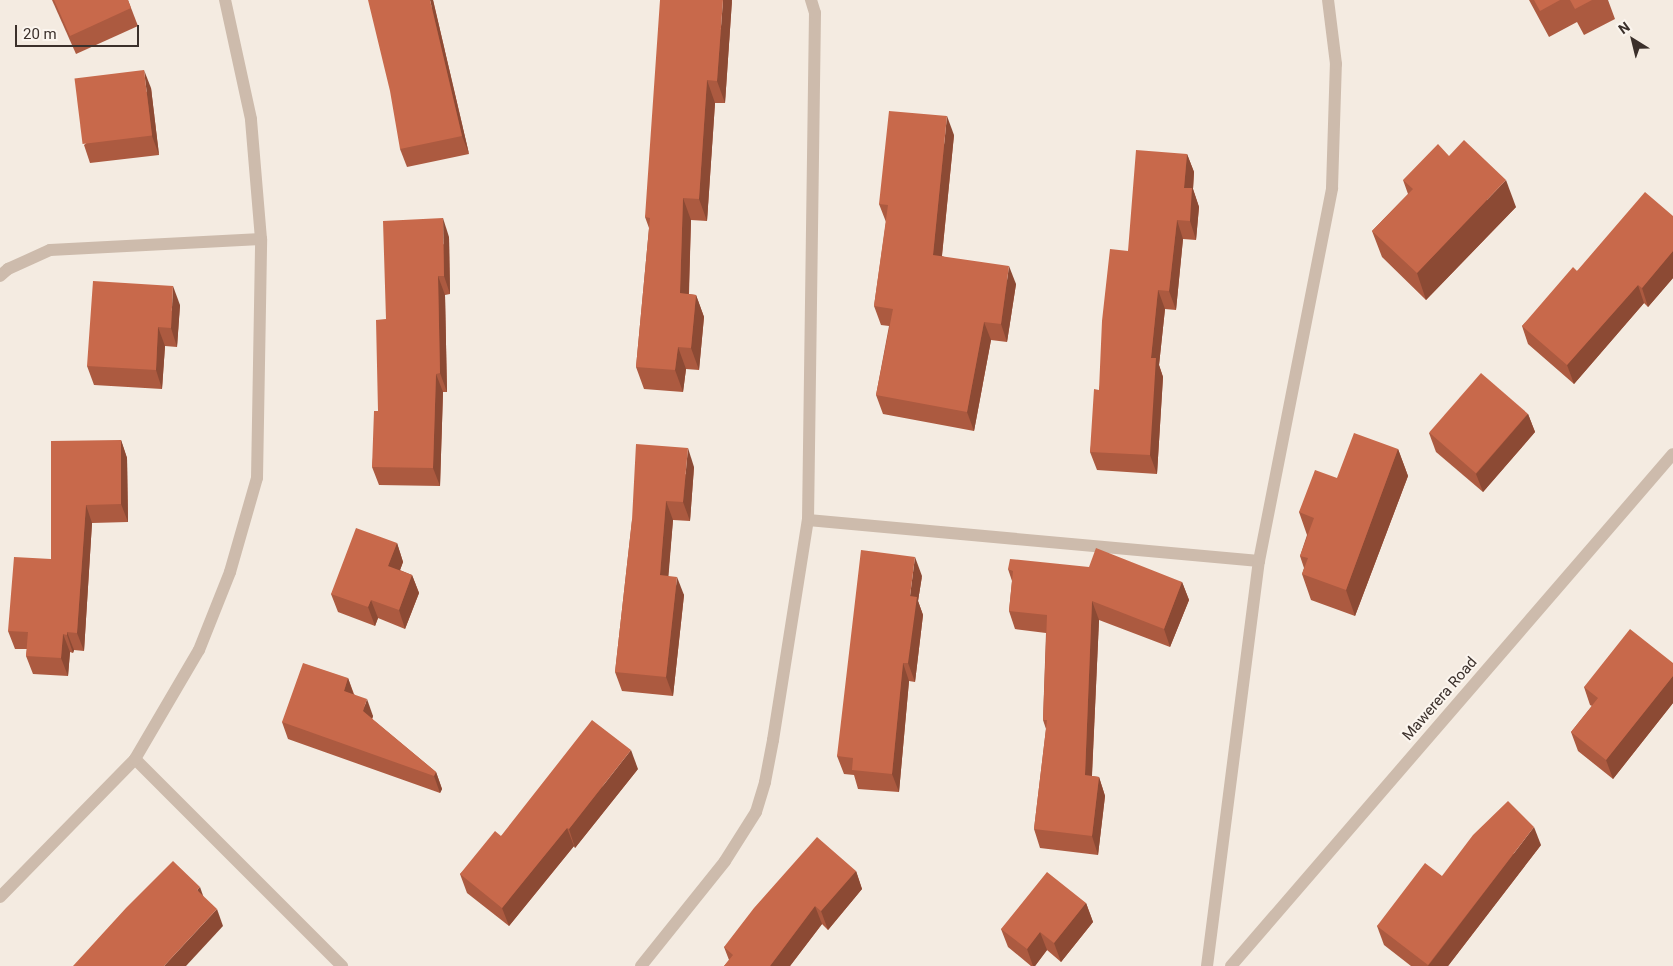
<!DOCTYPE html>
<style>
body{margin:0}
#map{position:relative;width:1673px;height:966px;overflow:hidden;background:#f4ebe1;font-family:Roboto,sans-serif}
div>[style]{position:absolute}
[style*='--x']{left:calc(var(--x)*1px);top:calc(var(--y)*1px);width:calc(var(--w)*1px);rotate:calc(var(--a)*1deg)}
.minor>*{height:12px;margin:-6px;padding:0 6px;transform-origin:6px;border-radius:6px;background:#cdbbac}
.wall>*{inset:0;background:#ac5a40}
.shaded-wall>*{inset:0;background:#8c4a34}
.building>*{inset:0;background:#c8694b;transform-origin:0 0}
span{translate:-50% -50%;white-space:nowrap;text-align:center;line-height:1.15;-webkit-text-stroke:4px #fbf5ee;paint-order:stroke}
.street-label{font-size:15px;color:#3b302b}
.north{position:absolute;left:1608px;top:15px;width:50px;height:50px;-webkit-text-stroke:4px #fbf5ee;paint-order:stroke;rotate:324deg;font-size:14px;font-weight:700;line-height:20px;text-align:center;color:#3b302b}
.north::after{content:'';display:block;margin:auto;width:18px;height:22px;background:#3b302b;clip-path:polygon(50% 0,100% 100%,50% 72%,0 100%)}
.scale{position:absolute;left:15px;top:25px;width:124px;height:22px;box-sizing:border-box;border:2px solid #3b302b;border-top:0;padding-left:6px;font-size:15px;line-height:18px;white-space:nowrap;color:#3b302b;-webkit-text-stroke:4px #fbf5ee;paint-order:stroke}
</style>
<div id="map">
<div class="minor">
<i style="--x:0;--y:276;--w:11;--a:-41"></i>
<i style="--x:8;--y:269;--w:46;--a:-24.3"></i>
<i style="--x:50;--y:250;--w:211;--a:-3"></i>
<i style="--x:808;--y:520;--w:453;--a:5.2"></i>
<i style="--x:135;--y:759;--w:293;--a:45"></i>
<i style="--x:0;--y:897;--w:193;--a:-45.6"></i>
<i style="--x:135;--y:759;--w:126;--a:-59.6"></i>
<i style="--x:199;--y:650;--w:84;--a:-68.3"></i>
<i style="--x:230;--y:572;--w:98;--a:-74"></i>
<i style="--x:257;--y:478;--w:239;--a:-89"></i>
<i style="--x:261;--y:239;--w:120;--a:-94.8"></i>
<i style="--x:251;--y:119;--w:122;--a:-102.3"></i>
<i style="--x:641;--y:966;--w:134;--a:-51.3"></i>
<i style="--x:725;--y:861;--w:58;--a:-57.7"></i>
<i style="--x:756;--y:812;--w:31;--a:-73"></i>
<i style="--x:765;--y:782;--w:43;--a:-79.2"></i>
<i style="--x:773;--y:740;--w:223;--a:-81"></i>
<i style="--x:808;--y:520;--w:507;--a:-89.21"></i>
<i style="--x:815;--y:13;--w:14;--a:-107"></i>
<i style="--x:1207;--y:966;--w:408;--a:-82.7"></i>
<i style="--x:1259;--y:561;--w:380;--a:-78.9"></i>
<i style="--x:1332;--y:188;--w:124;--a:-88.2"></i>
<i style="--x:1336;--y:64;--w:64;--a:-97.1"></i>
<i style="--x:1231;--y:966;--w:676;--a:-49.2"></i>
</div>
<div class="wall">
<i style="clip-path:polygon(52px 0,128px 0,138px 26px,76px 54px)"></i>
<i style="clip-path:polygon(433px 0,469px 154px,407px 167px,400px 149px)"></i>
<i style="clip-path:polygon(732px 0,725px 103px,715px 103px,707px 221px,691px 220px,689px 294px,696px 295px,704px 317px,699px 370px,686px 369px,683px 392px,644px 389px,636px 367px,649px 228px,645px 217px)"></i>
<i style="clip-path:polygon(1529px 0,1608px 0,1615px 19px,1584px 35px,1577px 22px,1549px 37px)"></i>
<i style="clip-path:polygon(151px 88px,159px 155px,90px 163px,84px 145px)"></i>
<i style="clip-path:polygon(954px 135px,942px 256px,1016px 284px,1007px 342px,991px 340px,974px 431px,883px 414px,876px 395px,889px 326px,881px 325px,874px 306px,886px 222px,879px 204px)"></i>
<i style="clip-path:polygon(1187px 154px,1194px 172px,1193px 189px,1199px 207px,1196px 240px,1183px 239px,1176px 310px,1165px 309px,1159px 365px,1163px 377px,1157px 474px,1097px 470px,1090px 452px,1099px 390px,1128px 251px)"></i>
<i style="clip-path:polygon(1403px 180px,1516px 207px,1426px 300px,1382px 257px,1372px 231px,1408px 194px)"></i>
<i style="clip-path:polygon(1673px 216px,1673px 278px,1648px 307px,1644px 303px,1574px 384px,1528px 344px,1522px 326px,1577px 271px)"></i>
<i style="clip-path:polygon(449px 237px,450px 294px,445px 295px,447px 392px,443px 392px,440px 486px,379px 485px,372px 467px,378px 411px,386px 319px)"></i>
<i style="clip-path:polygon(180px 305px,177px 347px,165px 346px,162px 389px,94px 385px,87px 366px)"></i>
<i style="clip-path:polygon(1528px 414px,1535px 432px,1483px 492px,1436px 452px,1429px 433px)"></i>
<i style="clip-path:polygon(121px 440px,127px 458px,128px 522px,92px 523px,84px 651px,74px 650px,73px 653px,70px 652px,68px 676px,33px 674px,26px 656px,27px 649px,15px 649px,8px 631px,51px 559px)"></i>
<i style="clip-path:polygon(1398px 449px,1408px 476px,1355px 616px,1311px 600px,1302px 574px,1304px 568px,1300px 556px,1307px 535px,1299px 512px,1337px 478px)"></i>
<i style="clip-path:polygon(694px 467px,690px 521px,673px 520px,668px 576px,684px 595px,673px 696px,622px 691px,615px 672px,632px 520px)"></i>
<i style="clip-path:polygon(397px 543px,403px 562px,400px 570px,412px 575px,419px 593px,405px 629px,378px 618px,375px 626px,338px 612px,331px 594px)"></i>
<i style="clip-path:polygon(1008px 569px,1182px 582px,1189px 600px,1170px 647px,1099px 620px,1092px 776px,1099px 777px,1105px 796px,1098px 855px,1040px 848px,1034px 829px,1046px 729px,1043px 720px,1046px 633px,1015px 629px,1009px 611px,1012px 581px)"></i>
<i style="clip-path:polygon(922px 576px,918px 601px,923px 615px,915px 682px,909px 681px,899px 792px,858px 789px,854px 775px,844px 774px,837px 756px)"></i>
<i style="clip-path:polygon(1673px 663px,1673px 703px,1613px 779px,1578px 751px,1571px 732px,1592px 706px,1590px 705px,1584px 687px)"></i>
<i style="clip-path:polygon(348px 678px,354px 694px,373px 716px,372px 719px,436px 772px,442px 789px,440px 793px,288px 739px,282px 722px)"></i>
<i style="clip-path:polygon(638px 769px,575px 848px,574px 846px,509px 926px,467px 893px,460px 874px,501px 836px)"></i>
<i style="clip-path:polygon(1541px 845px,1448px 966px,1411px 966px,1384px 945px,1377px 926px,1442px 876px)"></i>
<i style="clip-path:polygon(856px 871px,862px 889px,828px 930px,822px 924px,790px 966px,724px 966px,729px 960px,724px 947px)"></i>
<i style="clip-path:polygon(1086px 903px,1093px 922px,1061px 962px,1047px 950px,1035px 966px,1031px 966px,1008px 947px,1001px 929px)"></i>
</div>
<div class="shaded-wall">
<i style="clip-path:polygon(430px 0,433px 0,469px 154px,462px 136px)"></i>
<i style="clip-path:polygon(723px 0,732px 0,725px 103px,717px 81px)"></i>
<i style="clip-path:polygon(144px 70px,151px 88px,159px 155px,152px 136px)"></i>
<i style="clip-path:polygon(707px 80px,715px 103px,707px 221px,699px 199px)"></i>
<i style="clip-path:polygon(947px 116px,954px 135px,940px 274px,933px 255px)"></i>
<i style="clip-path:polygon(1187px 154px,1194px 172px,1193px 189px,1199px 207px,1196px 240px,1190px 221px,1184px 188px)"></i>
<i style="clip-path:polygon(1506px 180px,1516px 207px,1426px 300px,1417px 273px)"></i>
<i style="clip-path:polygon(683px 198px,691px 220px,688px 315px,680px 293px)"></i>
<i style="clip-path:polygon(443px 218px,449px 237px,450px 294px,444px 276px)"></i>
<i style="clip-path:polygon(1177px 220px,1183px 239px,1176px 310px,1169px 291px)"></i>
<i style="clip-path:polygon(1673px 251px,1673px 278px,1648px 307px,1642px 288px)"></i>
<i style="clip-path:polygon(1009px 266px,1016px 284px,1007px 342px,1001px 324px)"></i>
<i style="clip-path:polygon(438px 276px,445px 295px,447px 392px,440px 373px)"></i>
<i style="clip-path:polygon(1638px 285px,1644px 303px,1574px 384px,1567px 365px)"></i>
<i style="clip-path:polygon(173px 286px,180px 305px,177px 347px,171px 328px)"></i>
<i style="clip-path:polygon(1158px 290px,1165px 309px,1159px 365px,1163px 377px,1157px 474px,1150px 455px,1151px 358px)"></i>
<i style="clip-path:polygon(696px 295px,704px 317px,699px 370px,691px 348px)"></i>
<i style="clip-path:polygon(984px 322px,991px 340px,974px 431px,967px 412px)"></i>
<i style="clip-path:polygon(158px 327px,165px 346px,162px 389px,156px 370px)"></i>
<i style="clip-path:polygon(678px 347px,686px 369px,683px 392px,675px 370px)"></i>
<i style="clip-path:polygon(436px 374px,443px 392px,440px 486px,433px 468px)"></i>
<i style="clip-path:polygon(1528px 414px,1535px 432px,1483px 492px,1476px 474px)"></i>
<i style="clip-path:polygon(121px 440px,127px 458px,128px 522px,121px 504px)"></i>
<i style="clip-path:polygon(688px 448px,694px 467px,690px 521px,683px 502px)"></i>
<i style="clip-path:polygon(1398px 449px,1408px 476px,1355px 616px,1346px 590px)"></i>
<i style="clip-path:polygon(666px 501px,673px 520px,667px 594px,660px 575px)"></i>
<i style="clip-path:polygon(86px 505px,92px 523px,84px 651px,77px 633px)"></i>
<i style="clip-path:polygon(397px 543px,403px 562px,395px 584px,388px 566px)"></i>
<i style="clip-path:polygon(915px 557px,922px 576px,918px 601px,923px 615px,915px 682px,908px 663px,910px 596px)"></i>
<i style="clip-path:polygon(412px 575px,419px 593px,405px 629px,399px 610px)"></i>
<i style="clip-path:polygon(677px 577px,684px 595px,673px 696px,666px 677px)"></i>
<i style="clip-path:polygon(1182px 582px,1189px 600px,1170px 647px,1164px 629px)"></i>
<i style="clip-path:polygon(371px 600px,378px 618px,375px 626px,368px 607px)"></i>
<i style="clip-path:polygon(1092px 601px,1099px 620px,1091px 794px,1085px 775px)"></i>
<i style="clip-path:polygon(67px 632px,74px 650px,73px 653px,67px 635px)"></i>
<i style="clip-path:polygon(63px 634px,70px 652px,68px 676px,61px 658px)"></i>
<i style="clip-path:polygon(903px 663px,909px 681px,899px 792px,892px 774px)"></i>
<i style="clip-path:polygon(1673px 676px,1673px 703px,1613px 779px,1606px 760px)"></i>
<i style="clip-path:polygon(348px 678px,354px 696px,344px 691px)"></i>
<i style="clip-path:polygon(367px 699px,373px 716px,369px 729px,363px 711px)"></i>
<i style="clip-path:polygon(631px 750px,638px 769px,575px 848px,569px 829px)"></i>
<i style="clip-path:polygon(436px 772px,442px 789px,440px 793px,434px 776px)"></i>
<i style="clip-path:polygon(1099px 777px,1105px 796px,1098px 855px,1092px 836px)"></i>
<i style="clip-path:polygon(1534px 827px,1541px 845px,1448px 966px,1428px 966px)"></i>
<i style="clip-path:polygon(567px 828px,574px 846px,509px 926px,502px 908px)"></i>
<i style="clip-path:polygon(856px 871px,862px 889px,828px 930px,821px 911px)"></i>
<i style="clip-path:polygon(200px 887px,206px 904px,197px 890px)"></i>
<i style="clip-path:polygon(1086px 903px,1093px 922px,1061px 962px,1054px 943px)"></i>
<i style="clip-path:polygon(815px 906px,822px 924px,790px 966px,770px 966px)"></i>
<i style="clip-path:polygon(217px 909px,223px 926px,186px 966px,164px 966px)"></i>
<i style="clip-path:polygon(1040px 932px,1047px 950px,1035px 966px,1033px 966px,1027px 949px)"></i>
</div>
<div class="building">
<i style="clip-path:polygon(54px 0,128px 0,131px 8px,70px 36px)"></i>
<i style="clip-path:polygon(368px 0,430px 0,462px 136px,400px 149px,390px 91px)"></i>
<i style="clip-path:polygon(660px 0,723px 0,717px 81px,707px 80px,699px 199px,683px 198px,680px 293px,696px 295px,691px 348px,678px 347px,675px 370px,636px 367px,650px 218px,645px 217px)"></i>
<i style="clip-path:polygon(1534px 0,1560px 0,1540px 11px)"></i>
<i style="clip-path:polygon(1570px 0,1592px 0,1575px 9px)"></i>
<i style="left:144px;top:70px;width:66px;height:70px;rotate:83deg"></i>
<i style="clip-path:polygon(889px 111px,947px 116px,933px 255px,1009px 266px,1001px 324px,984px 322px,967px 412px,876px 395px,893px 309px,874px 306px,888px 205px,879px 204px)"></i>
<i style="clip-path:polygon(1464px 140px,1506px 180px,1417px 273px,1372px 231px,1413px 189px,1403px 180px,1438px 144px,1449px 156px)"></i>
<i style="clip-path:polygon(1136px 150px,1187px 154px,1184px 188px,1192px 188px,1190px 221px,1177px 220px,1169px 291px,1158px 290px,1151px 358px,1156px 358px,1150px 455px,1090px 452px,1094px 389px,1099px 390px,1102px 321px,1110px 249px,1128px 251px)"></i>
<i style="clip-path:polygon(1645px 192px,1673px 216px,1673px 251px,1642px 288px,1638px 285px,1567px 365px,1522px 326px,1573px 267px,1577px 271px)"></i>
<i style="clip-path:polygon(443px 218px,444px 276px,438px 276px,440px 373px,436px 374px,433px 468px,372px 467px,374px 411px,378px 411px,376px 320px,386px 319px,383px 221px)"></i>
<i style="clip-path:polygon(93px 281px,173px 286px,171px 328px,158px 327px,156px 370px,87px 366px)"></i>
<i style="left:1481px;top:373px;width:62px;height:79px;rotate:41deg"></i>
<i style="clip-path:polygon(1354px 433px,1398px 449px,1346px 590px,1302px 574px,1308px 558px,1300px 556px,1314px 518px,1299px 512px,1315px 470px,1337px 478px)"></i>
<i style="clip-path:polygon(121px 440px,121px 504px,86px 505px,77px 633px,67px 632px,67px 635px,63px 634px,61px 658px,26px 656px,28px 632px,8px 631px,14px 557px,51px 559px,51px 441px)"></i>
<i style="clip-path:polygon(636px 444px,688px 448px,683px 502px,666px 501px,660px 575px,677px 577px,666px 677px,615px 672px,632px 520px)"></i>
<i style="clip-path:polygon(356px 528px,397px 543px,388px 566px,412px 575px,399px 610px,371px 600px,368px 607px,331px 594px)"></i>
<i style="clip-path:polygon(1096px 548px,1182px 582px,1164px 629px,1092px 601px,1085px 775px,1099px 777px,1092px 836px,1034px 829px,1047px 720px,1043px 720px,1047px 615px,1009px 611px,1013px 571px,1008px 569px,1010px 559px,1089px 567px)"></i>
<i style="clip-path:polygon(861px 550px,915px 557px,910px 596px,917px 597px,908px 663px,903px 663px,892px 774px,852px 770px,853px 758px,837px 756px)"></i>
<i style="clip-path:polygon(1630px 629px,1673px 663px,1673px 676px,1606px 760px,1571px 732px,1598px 698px,1584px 687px)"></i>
<i style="clip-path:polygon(303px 663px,348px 678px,344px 691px,367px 699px,363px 711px,436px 772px,434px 776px,282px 722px)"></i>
<i style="clip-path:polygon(592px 720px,631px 750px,569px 829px,567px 828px,502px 908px,460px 874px,495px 831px,501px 836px)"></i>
<i style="clip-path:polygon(1508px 801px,1534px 827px,1428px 965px,1377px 926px,1425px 863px,1442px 876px,1473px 835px)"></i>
<i style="clip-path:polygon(817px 837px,856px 871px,821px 911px,815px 906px,770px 966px,724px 966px,733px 955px,724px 947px,754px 908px)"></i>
<i style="clip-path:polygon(173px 861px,200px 887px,197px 890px,217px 909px,164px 966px,73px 966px,126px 908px)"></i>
<i style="clip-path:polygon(1047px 872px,1086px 903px,1054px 943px,1040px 932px,1027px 949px,1001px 929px)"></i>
</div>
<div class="street-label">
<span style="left:1440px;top:699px;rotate:-49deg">Mawerera Road</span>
</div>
<div class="north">N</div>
<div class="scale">20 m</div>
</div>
